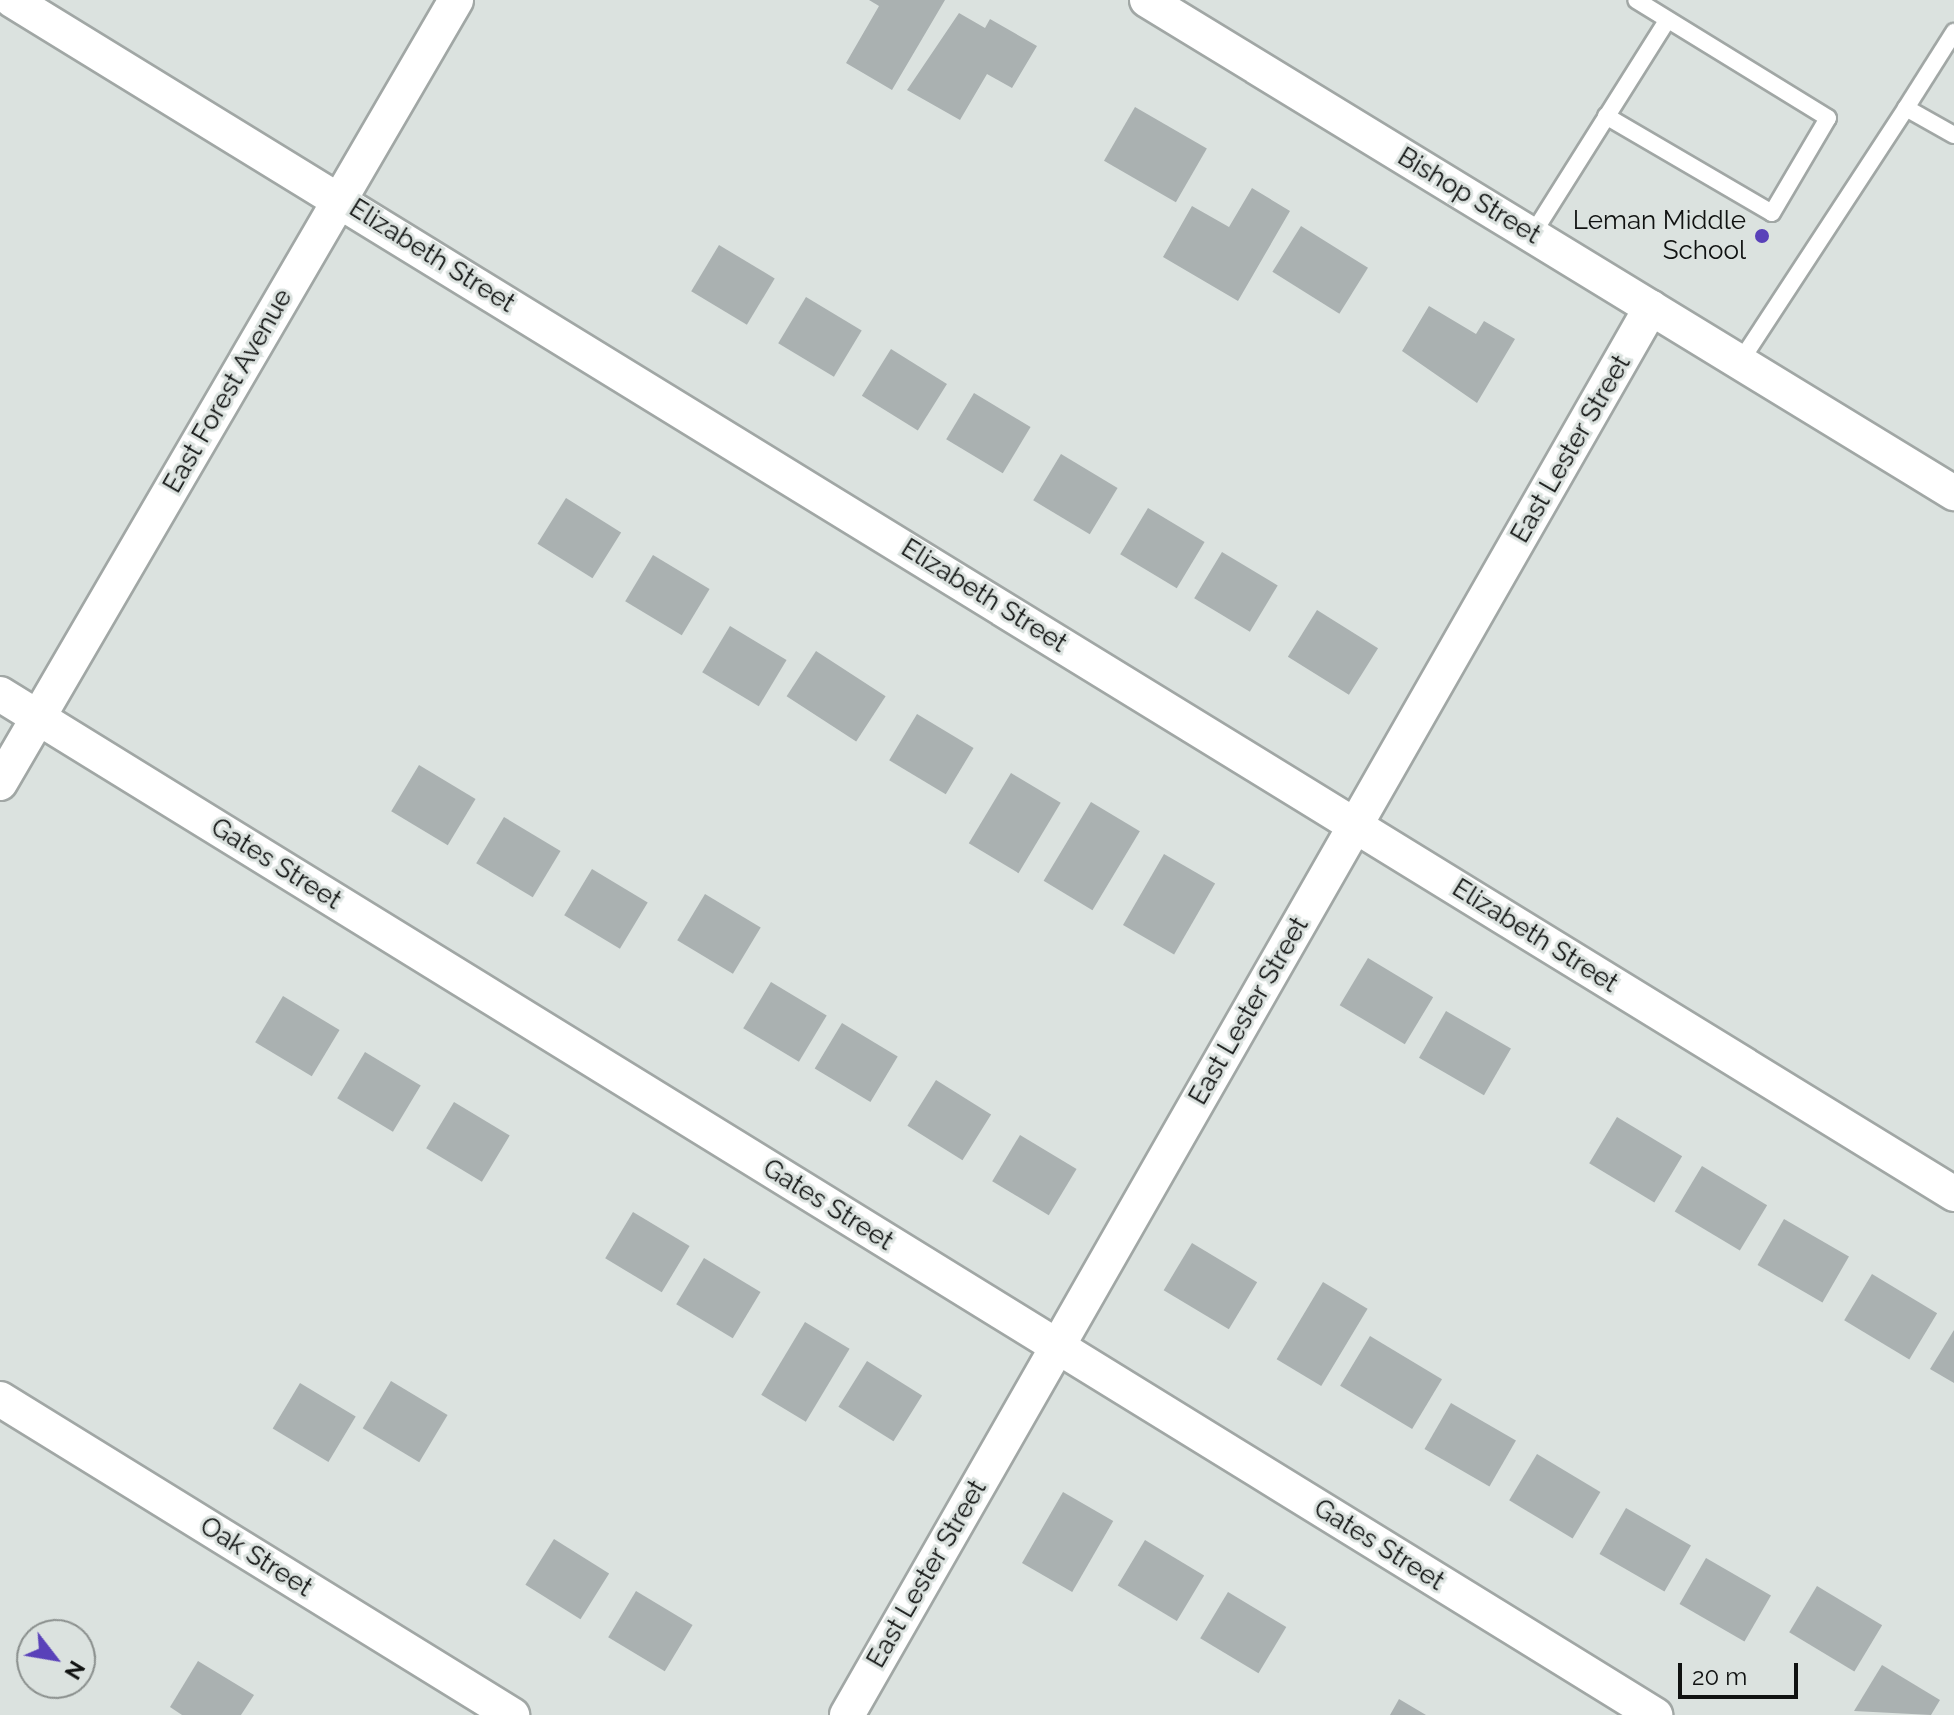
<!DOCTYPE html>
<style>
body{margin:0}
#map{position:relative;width:1954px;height:1715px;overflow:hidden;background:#dbe2df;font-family:Raleway,sans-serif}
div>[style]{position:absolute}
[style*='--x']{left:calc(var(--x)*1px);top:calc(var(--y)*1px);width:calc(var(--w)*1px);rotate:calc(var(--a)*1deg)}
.building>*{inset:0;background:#aab1b1;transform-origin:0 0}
.roads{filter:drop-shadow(2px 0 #a1a7a5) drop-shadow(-2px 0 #a1a7a5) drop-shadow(0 2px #a1a7a5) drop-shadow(0 -2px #a1a7a5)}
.service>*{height:16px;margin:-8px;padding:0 8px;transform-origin:8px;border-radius:8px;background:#fff}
.minor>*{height:34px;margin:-17px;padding:0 17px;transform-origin:17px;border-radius:17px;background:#fff}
.dots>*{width:22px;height:22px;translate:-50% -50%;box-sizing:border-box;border:4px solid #dbe2df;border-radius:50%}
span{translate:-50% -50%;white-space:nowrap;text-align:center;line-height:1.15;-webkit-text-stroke:6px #dbe2df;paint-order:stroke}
.street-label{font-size:26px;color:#101211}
.poi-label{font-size:26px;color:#101211}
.right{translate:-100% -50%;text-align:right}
.north{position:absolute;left:16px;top:1619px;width:80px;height:80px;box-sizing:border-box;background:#dbe2df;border:2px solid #8a8f8d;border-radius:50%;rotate:121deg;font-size:22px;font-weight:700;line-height:32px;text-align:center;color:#101211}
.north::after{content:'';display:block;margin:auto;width:28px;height:36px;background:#5941b9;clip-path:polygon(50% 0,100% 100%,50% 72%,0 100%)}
.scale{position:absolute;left:1678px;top:1663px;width:120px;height:36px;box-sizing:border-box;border:4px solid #101211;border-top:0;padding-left:10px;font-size:24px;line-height:28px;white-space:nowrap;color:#101211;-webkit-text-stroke:6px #dbe2df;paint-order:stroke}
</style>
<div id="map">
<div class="building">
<i style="clip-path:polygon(869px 0,945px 0,892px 90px,846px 63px,879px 6px)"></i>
<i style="clip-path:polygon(959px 13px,985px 28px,990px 19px,1037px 46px,1012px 88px,987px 74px,960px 120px,907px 90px)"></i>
<i style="left:1135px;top:107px;width:83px;height:62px;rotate:30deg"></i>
<i style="clip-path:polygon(1252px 188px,1290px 211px,1238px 301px,1163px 257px,1192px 206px,1229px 227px)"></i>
<i style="left:1301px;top:226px;width:79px;height:54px;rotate:32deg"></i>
<i style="left:719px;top:245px;width:65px;height:54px;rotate:31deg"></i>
<i style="left:806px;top:297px;width:65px;height:54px;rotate:31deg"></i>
<i style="clip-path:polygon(1429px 306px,1476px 334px,1484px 321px,1515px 339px,1477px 403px,1402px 351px)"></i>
<i style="left:891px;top:349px;width:66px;height:55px;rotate:32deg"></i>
<i style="left:974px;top:393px;width:66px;height:54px;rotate:31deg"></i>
<i style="left:1061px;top:454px;width:66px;height:54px;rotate:31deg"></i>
<i style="left:566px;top:498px;width:65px;height:54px;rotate:32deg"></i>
<i style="left:1148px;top:508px;width:66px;height:54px;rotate:31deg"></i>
<i style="left:1222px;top:552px;width:65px;height:54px;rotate:31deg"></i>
<i style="left:653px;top:555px;width:66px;height:54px;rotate:31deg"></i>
<i style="left:1317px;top:610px;width:72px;height:55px;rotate:32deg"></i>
<i style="left:730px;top:626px;width:66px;height:54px;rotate:31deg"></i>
<i style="left:816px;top:651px;width:83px;height:54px;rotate:33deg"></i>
<i style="left:917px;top:714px;width:66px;height:54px;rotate:31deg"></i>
<i style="left:419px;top:765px;width:66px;height:54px;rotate:31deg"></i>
<i style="left:1011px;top:773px;width:58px;height:82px;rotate:31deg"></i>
<i style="left:1091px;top:802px;width:57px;height:92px;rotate:31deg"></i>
<i style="left:504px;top:817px;width:66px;height:54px;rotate:31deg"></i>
<i style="left:1164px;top:854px;width:59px;height:82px;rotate:30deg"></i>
<i style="left:592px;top:869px;width:65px;height:54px;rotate:31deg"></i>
<i style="left:705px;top:894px;width:65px;height:54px;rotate:31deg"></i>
<i style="left:1368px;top:958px;width:76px;height:55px;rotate:31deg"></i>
<i style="left:771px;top:982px;width:65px;height:54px;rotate:31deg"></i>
<i style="left:283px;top:996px;width:66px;height:54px;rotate:31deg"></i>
<i style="left:1446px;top:1011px;width:75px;height:54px;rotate:30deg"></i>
<i style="left:842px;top:1023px;width:65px;height:53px;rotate:31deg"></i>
<i style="left:365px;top:1052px;width:65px;height:54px;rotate:31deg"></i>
<i style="left:936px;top:1080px;width:65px;height:54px;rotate:32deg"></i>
<i style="left:454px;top:1102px;width:65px;height:54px;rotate:31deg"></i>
<i style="left:1617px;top:1117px;width:76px;height:54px;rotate:31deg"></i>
<i style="left:1020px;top:1135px;width:66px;height:54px;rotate:31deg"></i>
<i style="left:1702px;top:1166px;width:76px;height:53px;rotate:31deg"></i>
<i style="left:633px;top:1212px;width:66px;height:54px;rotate:31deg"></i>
<i style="left:1784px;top:1219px;width:75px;height:53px;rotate:30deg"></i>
<i style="left:1192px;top:1243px;width:76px;height:55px;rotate:31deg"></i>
<i style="left:704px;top:1258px;width:66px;height:54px;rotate:31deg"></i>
<i style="left:1872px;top:1274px;width:76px;height:54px;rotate:31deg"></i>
<i style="left:1323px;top:1282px;width:52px;height:90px;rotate:31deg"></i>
<i style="left:805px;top:1322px;width:52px;height:85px;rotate:31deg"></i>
<i style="clip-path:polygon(1954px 1330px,1954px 1383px,1930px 1369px)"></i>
<i style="left:1370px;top:1336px;width:84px;height:58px;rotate:31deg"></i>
<i style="left:867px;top:1361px;width:65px;height:54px;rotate:32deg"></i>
<i style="left:391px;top:1381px;width:66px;height:55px;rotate:31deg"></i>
<i style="left:300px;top:1383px;width:65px;height:53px;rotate:31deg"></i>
<i style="left:1451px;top:1403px;width:75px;height:53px;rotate:30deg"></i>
<i style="left:1537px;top:1454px;width:74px;height:54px;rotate:31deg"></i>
<i style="left:1063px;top:1492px;width:58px;height:82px;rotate:30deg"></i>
<i style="left:1626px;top:1508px;width:75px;height:53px;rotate:30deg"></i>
<i style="left:554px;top:1539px;width:65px;height:54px;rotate:32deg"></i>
<i style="left:1145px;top:1540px;width:69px;height:53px;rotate:31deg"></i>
<i style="left:1706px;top:1558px;width:75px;height:53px;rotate:30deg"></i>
<i style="left:1817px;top:1586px;width:76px;height:54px;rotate:31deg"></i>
<i style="left:636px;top:1591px;width:66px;height:54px;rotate:31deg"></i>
<i style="left:1228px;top:1592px;width:68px;height:54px;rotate:31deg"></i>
<i style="clip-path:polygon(198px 1661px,254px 1695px,241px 1715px,182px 1715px,170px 1707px)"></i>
<i style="clip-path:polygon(1882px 1665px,1940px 1700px,1931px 1715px,1854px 1711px)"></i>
<i style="clip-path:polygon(1399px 1699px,1426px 1715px,1390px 1715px)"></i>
</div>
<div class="roads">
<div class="service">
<i style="--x:1906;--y:108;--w:90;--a:-57.7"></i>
<i style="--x:1606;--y:116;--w:192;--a:30.3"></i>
<i style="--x:1772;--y:213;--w:110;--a:-59.5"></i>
<i style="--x:1828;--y:118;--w:225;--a:-148.4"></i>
<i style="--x:1532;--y:235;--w:252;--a:-57.8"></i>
<i style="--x:1740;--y:362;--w:303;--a:-56.8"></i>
<i style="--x:1906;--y:108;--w:55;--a:29.4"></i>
</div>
<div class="minor">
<i style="--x:12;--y:0;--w:2280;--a:31.58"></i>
<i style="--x:1147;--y:0;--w:946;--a:31.42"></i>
<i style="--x:0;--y:694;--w:1945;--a:31.67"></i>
<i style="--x:0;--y:783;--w:906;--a:-59.78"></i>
<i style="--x:0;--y:1399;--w:602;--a:31.68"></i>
<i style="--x:847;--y:1715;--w:1621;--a:-60.26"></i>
</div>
</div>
<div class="dots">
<i style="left:1762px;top:236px;background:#5941b9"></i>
</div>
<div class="street-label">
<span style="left:1469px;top:196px;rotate:31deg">Bishop Street</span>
<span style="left:432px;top:256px;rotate:32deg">Elizabeth Street</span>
<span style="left:228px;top:391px;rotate:-60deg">East Forest Avenue</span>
<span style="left:1571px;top:449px;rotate:-60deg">East Lester Street</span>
<span style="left:984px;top:596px;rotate:32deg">Elizabeth Street</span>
<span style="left:276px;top:864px;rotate:32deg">Gates Street</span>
<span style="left:1535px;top:936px;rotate:32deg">Elizabeth Street</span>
<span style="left:1249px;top:1011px;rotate:-60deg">East Lester Street</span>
<span style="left:828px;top:1205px;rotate:32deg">Gates Street</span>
<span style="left:1379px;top:1545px;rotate:32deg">Gates Street</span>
<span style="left:256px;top:1557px;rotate:32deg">Oak Street</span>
<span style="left:927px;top:1574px;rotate:-60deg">East Lester Street</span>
</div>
<div class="poi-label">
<span class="right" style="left:1746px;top:236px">Leman Middle<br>School</span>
</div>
<div class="north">N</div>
<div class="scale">20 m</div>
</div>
